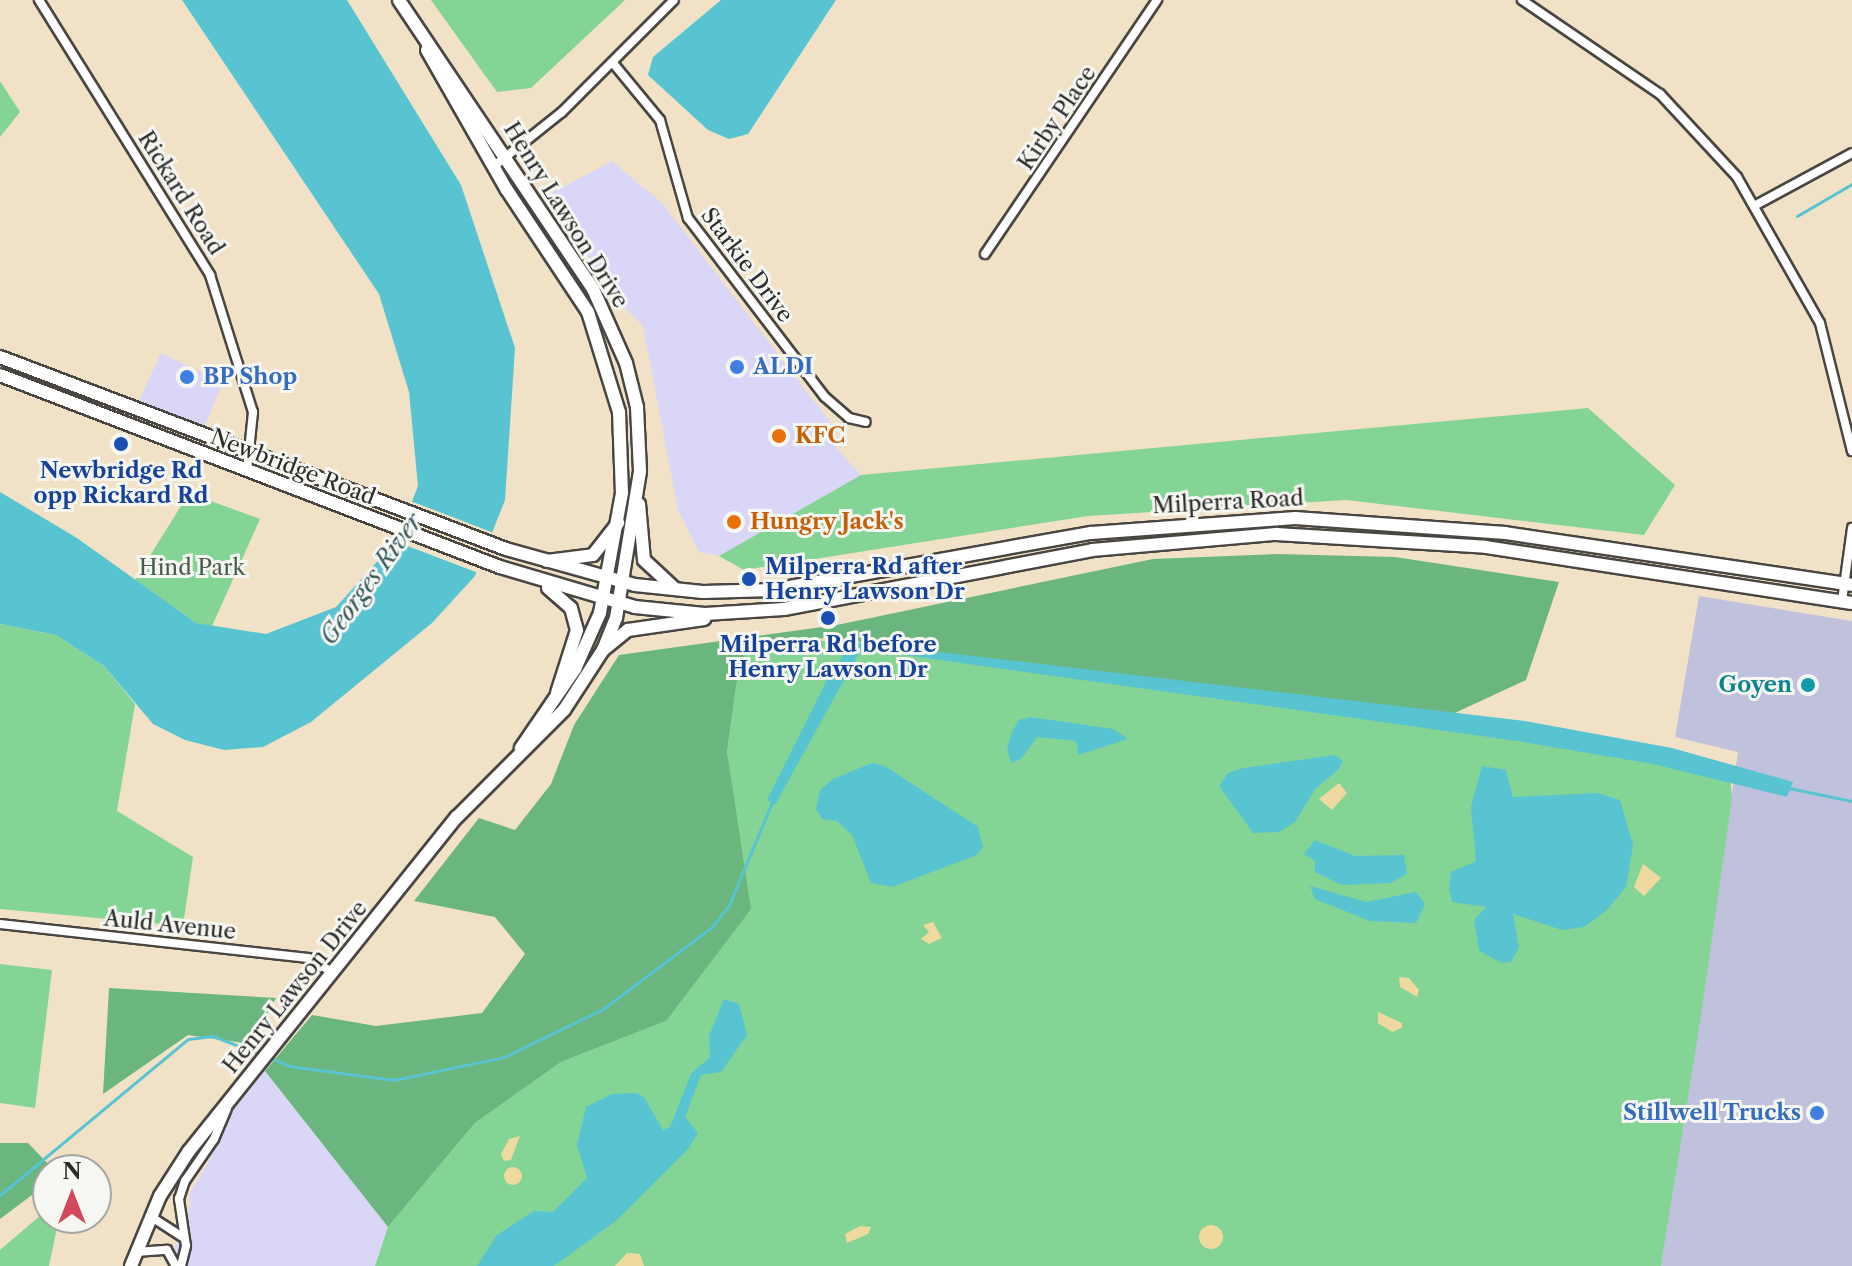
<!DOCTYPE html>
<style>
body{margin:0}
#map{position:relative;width:1852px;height:1266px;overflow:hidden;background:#f1e2c7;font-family:"Libre Caslon Text",serif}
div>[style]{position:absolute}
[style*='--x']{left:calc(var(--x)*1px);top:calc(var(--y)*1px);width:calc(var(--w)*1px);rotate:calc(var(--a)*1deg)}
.built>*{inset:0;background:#dad6f7}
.industrial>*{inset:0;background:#c0c2dd}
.green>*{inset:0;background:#83d495}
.forest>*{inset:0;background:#6ab67e}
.sand>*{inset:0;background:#eeda9e}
.round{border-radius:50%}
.water>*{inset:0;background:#58c4d1}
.pier>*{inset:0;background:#f1e2c7;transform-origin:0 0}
.stream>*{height:3px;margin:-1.5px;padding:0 1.5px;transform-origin:1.5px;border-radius:1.5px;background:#58c4d1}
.roads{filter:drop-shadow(2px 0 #494642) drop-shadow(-2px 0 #494642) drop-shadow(0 2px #494642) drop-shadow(0 -2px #494642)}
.minor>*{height:8px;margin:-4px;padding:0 4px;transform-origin:4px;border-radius:4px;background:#fff}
.primary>*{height:12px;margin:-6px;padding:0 6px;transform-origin:6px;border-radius:6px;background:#fff}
.trunk>*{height:12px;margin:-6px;padding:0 6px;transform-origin:6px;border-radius:6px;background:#fff}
.dots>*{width:22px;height:22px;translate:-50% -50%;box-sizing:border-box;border:4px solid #f6f6f2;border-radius:50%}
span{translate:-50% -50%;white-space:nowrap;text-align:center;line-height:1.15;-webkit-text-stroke:6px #f6f6f2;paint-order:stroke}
.street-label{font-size:22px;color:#2b2b2b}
.shop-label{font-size:22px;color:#366cbe;font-weight:700}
.left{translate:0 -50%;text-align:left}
.right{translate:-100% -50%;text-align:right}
.food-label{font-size:22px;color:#c56008;font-weight:700}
.transit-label{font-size:22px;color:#164399;font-weight:700}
.park-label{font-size:22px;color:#455e4b}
.culture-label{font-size:22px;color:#0d838f;font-weight:700}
.water-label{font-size:24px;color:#38595d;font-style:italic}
.north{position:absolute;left:32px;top:1154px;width:80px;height:80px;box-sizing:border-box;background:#f6f6f2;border:2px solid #a5a5a2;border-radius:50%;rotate:0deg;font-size:22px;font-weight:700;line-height:32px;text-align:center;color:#2b2b2b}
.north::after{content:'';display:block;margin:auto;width:28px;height:36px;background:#d1495b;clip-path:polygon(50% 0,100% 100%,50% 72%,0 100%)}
</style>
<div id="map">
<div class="built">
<i style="clip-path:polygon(612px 161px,662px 203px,837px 431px,836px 448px,861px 475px,719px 556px,699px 552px,678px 510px,643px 326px,621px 304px,546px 196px)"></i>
<i style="clip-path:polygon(161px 353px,210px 376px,220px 362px,226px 376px,204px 427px,139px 401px)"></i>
<i style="clip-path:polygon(265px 1071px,388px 1227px,375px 1266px,168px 1266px,191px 1203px,189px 1195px,208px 1163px,224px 1121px)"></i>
</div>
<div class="industrial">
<i style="clip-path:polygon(1699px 596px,1852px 621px,1852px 1266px,1661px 1266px,1738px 752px,1675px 737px)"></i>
</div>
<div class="green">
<i style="clip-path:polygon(431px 0,625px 0,531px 88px,497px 92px)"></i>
<i style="clip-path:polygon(0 81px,20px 112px,0 137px)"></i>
<i style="clip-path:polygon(1588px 408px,1675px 485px,1644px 535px,1346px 500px,1088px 516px,744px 570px,719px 556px,861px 475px)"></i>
<i style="clip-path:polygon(189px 493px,260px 519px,212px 626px,196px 623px,135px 580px)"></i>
<i style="clip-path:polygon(0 624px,56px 635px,104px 666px,135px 704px,117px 811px,193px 857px,183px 926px,0 909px)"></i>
<i style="clip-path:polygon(788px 636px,1390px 718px,1730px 775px,1732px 798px,1700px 1022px,1661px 1266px,375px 1266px,388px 1227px,475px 1123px,561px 1062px,666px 1021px,734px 821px,727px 752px,737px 681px,749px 641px)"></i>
<i style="clip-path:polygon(0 964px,52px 970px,35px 1108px,0 1103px)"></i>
<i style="clip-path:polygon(48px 1209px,48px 1218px,59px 1218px,49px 1266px,0 1266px,0 1250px)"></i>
</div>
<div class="forest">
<i style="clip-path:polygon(1277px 554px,1395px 557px,1559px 582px,1526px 680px,1431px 724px,832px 638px,749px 641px,737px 681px,727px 752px,751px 909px,666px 1021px,561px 1062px,475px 1123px,388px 1227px,265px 1071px,312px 1015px,376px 1026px,482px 1013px,525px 954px,495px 917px,414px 901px,479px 818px,515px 830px,551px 784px,574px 725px,619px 655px,837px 625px,1153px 559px)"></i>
<i style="clip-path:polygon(109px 988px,276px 998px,251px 1044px,188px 1035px,103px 1094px)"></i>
<i style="clip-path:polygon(0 1143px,28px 1143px,54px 1170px,48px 1170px,48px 1183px,0 1219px)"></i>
</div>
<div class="sand">
<i style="clip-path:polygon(1339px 783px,1347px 793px,1332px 810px,1319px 799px)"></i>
<i style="clip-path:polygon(1643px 864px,1661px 878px,1644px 896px,1634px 887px)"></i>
<i style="clip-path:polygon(933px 922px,942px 938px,929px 944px,921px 939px,929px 932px,923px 925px)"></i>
<i style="clip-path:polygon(1399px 977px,1409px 978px,1419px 990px,1417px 997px,1400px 987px)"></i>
<i style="clip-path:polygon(1378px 1012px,1402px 1023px,1402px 1028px,1392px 1032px,1378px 1023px)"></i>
<i style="clip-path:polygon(520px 1136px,511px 1160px,504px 1161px,501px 1154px,509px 1139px)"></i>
<i class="round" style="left:504px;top:1167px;width:18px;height:18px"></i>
<i class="round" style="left:1199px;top:1225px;width:24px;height:24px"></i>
<i style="clip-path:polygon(860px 1226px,871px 1227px,868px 1234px,847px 1243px,845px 1234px)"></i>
<i style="clip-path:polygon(627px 1253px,640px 1254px,644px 1266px,615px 1266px)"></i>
</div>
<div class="water">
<i style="clip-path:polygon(182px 0,347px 0,461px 185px,515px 348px,505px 500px,475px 576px,432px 623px,311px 722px,263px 747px,224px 750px,185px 740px,153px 724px,104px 666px,56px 635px,0 624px,0 492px,77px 538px,196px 623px,266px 634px,336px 607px,397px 540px,418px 486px,409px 392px,379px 294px)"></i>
<i style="clip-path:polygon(721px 0,836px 0,748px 134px,729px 139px,708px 130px,648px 75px,653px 57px)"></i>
<i style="clip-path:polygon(854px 642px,1525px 721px,1672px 748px,1793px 782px,1787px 797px,1653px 764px,1517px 741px,869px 650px,859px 653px,775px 805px,767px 800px,831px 672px)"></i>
<i style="clip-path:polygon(1030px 717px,1113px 729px,1128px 739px,1078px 755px,1076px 741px,1037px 737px,1021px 759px,1011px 763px,1007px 748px,1012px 732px,1019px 720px)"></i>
<i style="clip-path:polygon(1335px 755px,1343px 761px,1338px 770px,1315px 789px,1295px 822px,1279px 832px,1253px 833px,1219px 786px,1228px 773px,1243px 768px)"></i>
<i style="clip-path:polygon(872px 763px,885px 766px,978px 827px,983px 847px,977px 855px,892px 887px,871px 883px,852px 835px,837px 821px,822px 819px,816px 809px,820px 790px,833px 779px)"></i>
<i style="clip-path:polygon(1482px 766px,1506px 770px,1513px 797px,1597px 793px,1620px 800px,1633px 845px,1626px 887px,1606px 911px,1584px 927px,1562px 930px,1513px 914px,1519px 947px,1511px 962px,1502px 963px,1479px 951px,1474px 920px,1486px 907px,1452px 902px,1449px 888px,1451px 872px,1476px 861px,1471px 807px)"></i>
<i style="clip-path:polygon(1315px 840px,1355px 856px,1404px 855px,1407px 874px,1390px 883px,1342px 885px,1315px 872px,1315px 861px,1304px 854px)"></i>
<i style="clip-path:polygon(1310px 886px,1366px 902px,1416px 892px,1425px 904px,1416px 923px,1370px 921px,1315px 899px)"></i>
<i style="clip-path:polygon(724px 999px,739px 1004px,747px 1035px,721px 1072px,701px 1075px,685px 1117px,698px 1133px,688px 1149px,617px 1220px,554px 1266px,477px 1266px,497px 1235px,534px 1211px,553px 1212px,587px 1178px,577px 1145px,586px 1107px,612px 1094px,636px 1093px,644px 1097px,663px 1130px,670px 1127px,691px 1074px,710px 1057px,709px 1036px)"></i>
</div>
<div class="pier">
<i style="left:408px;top:500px;width:94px;height:43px;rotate:21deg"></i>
</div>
<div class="stream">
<i style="--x:1797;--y:216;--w:64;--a:-30.2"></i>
<i style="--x:1789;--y:788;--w:64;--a:11.7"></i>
<i style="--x:269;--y:1057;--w:22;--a:24"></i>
<i style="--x:289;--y:1066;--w:106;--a:7.6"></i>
<i style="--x:394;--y:1080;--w:112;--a:-11.8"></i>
<i style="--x:504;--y:1057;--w:110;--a:-25.9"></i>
<i style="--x:603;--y:1009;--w:136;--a:-37"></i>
<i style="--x:712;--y:927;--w:28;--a:-52"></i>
<i style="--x:729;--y:905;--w:114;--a:-67.3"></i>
<i style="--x:0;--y:1195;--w:244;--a:-39.7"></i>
<i style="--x:188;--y:1039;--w:25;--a:-7"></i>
<i style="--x:213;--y:1036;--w:53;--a:21.2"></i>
</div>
<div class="roads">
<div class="minor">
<i style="--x:39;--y:0;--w:324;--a:58.1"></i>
<i style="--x:210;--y:275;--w:144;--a:72.6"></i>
<i style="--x:253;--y:412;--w:58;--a:95.9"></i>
<i style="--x:1522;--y:0;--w:167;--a:34.3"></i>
<i style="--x:1660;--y:94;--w:113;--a:47.1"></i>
<i style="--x:1737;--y:177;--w:168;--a:60.4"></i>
<i style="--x:1820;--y:323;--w:132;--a:76"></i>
<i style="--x:613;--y:63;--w:74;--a:50.5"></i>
<i style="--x:660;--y:120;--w:102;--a:74.1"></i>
<i style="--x:688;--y:218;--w:225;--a:52.6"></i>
<i style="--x:825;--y:397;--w:32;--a:41"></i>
<i style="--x:849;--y:418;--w:17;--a:13"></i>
<i style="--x:493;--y:167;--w:88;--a:-38.6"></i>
<i style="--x:562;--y:112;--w:158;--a:-45"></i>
<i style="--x:1754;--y:206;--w:111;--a:-28.4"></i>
<i style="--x:985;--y:254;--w:307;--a:-55.9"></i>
<i style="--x:1842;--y:601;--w:74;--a:-82.2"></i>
<i style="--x:0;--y:924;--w:310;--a:6.3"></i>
<i style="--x:308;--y:958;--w:28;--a:30"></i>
<i style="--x:150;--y:1216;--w:38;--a:33"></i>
<i style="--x:136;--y:1252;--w:31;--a:-4"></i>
<i style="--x:167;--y:1250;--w:18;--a:61"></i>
<i style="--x:181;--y:1266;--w:21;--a:-76"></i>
<i style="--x:186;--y:1246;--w:48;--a:-98.5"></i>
<i style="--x:179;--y:1199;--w:19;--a:-72"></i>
<i style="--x:185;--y:1181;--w:51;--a:-55.4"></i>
<i style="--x:214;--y:1139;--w:33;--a:-67"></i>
</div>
<div class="primary">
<i style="--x:427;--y:50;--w:161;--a:60.3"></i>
<i style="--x:507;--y:190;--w:146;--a:56.4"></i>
<i style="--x:588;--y:312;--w:105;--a:72.8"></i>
<i style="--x:619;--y:412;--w:81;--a:87.9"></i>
<i style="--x:622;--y:493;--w:122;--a:100.4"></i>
<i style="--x:600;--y:613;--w:61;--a:114.1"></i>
<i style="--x:575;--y:669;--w:96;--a:124.4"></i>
<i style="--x:131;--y:1266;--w:76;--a:-67.5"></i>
<i style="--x:160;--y:1196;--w:54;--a:-57.2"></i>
<i style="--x:189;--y:1151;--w:428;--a:-51.3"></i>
<i style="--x:457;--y:817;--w:151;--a:-45"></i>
<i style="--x:564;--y:710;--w:72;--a:-57"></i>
<i style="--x:603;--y:650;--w:35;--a:-68"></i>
<i style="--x:616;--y:618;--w:149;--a:-80.7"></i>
<i style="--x:640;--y:471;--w:64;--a:-92.7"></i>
<i style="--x:637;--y:407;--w:45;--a:-104"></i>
<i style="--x:626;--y:363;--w:81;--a:-114"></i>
<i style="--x:593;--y:289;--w:348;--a:-123.9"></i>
</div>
<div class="trunk">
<i style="--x:0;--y:357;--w:541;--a:20.78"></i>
<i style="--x:506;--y:549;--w:134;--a:15.6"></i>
<i style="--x:635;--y:585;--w:68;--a:5.9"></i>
<i style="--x:703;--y:592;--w:70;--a:-1.6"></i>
<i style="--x:773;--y:590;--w:323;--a:-10.2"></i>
<i style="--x:1091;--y:533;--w:205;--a:-4.2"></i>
<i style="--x:1295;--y:518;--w:211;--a:4.1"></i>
<i style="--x:1505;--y:533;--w:351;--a:8.5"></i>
<i style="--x:0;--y:375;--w:536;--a:21.01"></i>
<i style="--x:500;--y:567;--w:141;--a:16.5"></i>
<i style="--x:635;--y:607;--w:70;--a:5.7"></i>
<i style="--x:705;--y:614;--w:79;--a:-3.6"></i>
<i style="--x:784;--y:609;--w:314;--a:-10.8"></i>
<i style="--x:1092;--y:550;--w:185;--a:-5"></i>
<i style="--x:1276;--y:534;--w:210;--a:3.5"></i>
<i style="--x:1486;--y:547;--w:370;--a:8.7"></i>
<i style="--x:639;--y:504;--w:56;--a:84.9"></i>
<i style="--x:644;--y:560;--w:41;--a:43"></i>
<i style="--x:547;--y:561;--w:46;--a:-7.4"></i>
<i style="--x:593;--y:555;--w:41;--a:-52"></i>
<i style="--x:548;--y:588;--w:30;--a:41"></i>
<i style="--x:571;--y:608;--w:23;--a:75"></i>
<i style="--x:577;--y:630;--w:66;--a:107.6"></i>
<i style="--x:603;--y:650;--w:32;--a:-39"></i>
<i style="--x:628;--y:630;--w:77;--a:-8.2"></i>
</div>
</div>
<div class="dots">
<i style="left:737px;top:367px;background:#3f7fe0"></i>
<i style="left:187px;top:377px;background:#3f7fe0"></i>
<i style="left:779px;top:436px;background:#e8710a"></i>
<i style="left:121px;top:444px;background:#1a4fb4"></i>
<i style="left:734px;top:522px;background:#e8710a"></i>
<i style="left:749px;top:579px;background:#1a4fb4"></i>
<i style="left:828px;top:618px;background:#1a4fb4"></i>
<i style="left:1808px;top:685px;background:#0f9aa8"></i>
<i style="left:1817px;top:1113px;background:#3f7fe0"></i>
</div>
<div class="street-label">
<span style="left:1057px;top:118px;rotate:-56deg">Kirby Place</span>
<span style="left:181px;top:193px;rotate:58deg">Rickard Road</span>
<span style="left:566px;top:215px;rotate:58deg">Henry Lawson Drive</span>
<span style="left:747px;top:265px;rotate:53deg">Starkie Drive</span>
<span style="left:293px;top:467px;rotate:21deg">Newbridge Road</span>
<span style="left:1228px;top:502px;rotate:-3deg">Milperra Road</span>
<span style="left:170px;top:925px;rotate:6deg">Auld Avenue</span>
<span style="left:295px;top:987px;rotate:-51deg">Henry Lawson Drive</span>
</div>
<div class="shop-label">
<span class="left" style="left:753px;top:367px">ALDI</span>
<span class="left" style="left:203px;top:377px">BP Shop</span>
<span class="right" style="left:1801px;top:1113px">Stillwell Trucks</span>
</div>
<div class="food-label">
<span class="left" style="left:795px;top:436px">KFC</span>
<span class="left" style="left:750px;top:522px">Hungry Jack's</span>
</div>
<div class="transit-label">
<span style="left:121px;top:483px">Newbridge Rd<br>opp Rickard Rd</span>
<span class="left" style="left:765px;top:579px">Milperra Rd after<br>Henry Lawson Dr</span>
<span style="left:828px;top:657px">Milperra Rd before<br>Henry Lawson Dr</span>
</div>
<div class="park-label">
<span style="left:192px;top:568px">Hind Park</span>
</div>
<div class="culture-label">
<span class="right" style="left:1792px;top:685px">Goyen</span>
</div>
<div class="water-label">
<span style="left:371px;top:579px;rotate:-54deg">Georges River</span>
</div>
<div class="north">N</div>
</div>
